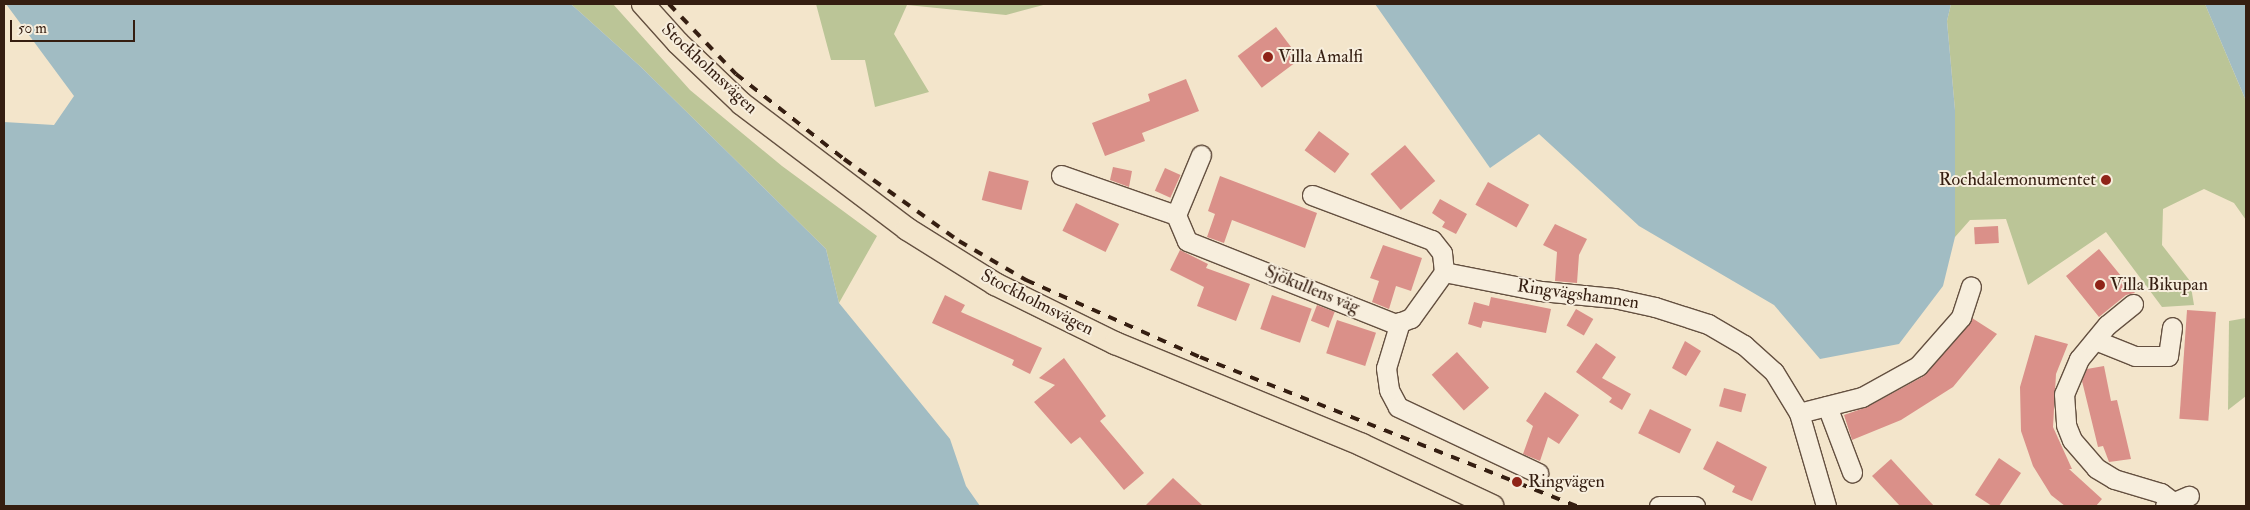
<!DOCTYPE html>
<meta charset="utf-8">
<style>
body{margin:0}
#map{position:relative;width:2250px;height:510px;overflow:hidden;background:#f3e5cb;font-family:"IM FELL Double Pica",serif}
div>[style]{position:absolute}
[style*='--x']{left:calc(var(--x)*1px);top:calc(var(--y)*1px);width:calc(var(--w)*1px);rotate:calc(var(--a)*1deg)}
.green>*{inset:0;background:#bbc597}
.water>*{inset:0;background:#a1bcc3}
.building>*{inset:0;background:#da9089;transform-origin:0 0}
.roads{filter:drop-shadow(1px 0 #645040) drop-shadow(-1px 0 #645040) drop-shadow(0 1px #645040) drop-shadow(0 -1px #645040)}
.minor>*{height:19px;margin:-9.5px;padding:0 9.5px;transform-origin:9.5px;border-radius:9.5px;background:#f7eedd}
.major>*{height:22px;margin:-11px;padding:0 11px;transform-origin:11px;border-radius:11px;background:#f3e5cb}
.rail>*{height:4px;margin-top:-2px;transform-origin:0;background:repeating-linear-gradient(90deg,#351e11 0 9px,transparent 0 18px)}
.dots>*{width:14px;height:14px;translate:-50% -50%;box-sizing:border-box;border:2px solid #f7eedd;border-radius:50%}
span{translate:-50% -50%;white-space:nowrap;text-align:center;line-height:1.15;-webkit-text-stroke:4px #f7eedd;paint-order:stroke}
.poi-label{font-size:18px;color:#351e11}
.left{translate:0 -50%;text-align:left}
.right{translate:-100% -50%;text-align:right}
.street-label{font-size:18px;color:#351e11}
.frame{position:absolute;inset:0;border:5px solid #351e11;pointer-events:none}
.scale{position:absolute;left:10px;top:20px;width:125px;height:22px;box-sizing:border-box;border:2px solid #351e11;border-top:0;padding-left:6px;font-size:15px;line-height:18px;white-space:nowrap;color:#351e11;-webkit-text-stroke:4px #f7eedd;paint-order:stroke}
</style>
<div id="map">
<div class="green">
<i style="clip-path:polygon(571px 4px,613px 4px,690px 90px,782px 166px,877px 236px,839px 303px,826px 249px,641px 67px)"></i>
<i style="clip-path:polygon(816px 4px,1047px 4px,1006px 15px,907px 5px,894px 34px,929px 92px,875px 107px,865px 60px,831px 60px)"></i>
<i style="clip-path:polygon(1951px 4px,2205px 4px,2246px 101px,2246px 220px,2234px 203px,2204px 189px,2163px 209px,2162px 245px,2190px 281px,2194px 305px,2162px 307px,2106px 232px,2028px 285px,2006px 219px,1970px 220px,1955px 237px,1955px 110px,1947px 21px)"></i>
<i style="clip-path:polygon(2246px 318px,2246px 396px,2228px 410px,2229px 321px)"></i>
</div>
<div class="water">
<i style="clip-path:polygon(6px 4px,571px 4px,641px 67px,826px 249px,839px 303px,950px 439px,966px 486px,980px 506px,4px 506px,4px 122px,54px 125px,74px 96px)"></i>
<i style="clip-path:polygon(1375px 4px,1951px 4px,1947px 21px,1955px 110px,1955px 237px,1943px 286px,1899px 344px,1820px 359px,1774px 305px,1639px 226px,1539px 134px,1490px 168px)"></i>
<i style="clip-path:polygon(2205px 4px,2246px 4px,2246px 101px,2241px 89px)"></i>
</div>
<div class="building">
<i style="left:1276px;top:27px;width:40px;height:48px;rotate:53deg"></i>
<i style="clip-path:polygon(1186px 79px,1199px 111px,1142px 133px,1145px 141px,1105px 156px,1092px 123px,1150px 101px,1148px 94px)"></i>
<i style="left:1319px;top:131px;width:38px;height:24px;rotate:37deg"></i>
<i style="left:1405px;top:145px;width:47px;height:45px;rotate:50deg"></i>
<i style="clip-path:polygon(1113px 167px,1132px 171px,1129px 187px,1110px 180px)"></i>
<i style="left:1165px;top:168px;width:17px;height:25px;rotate:24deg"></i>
<i style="left:989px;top:171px;width:41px;height:30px;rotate:14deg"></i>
<i style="clip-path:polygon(1220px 176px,1317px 213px,1305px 248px,1232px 220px,1224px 243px,1207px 237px,1215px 214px,1208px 211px)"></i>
<i style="left:1488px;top:182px;width:47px;height:26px;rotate:29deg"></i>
<i style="clip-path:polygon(1440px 199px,1467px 214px,1456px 234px,1442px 227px,1445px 222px,1432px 213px)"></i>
<i style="left:1076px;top:203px;width:48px;height:31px;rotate:26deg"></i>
<i style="clip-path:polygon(1555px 224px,1587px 239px,1579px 255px,1577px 283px,1555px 281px,1557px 252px,1543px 245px)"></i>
<i style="left:1998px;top:226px;width:17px;height:24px;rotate:87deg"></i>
<i style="clip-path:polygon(1383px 245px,1422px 258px,1411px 291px,1396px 286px,1389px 309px,1372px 302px,1379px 281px,1370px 278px)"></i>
<i style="clip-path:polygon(2099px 249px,2135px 293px,2126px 295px,2099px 317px,2066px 276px)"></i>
<i style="clip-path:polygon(1180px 250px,1208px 264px,1206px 268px,1250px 284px,1236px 321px,1197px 306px,1204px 287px,1170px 270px)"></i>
<i style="clip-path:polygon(945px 295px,965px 305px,961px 312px,1042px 348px,1030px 374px,1012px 365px,1014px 360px,932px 323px)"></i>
<i style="left:1272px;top:295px;width:42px;height:36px;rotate:19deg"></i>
<i style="clip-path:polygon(1491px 297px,1551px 309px,1546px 333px,1483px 321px,1481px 328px,1468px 324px,1474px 302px,1489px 306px)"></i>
<i style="left:1317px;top:305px;width:19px;height:17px;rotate:21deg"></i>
<i style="left:1576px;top:309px;width:20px;height:19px;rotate:30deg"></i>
<i style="left:2187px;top:310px;width:29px;height:109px;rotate:4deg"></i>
<i style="clip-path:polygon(1972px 318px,1997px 334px,1953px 387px,1901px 420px,1852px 440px,1844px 415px,1867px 407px,1924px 376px)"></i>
<i style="left:1337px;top:320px;width:41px;height:35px;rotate:18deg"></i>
<i style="clip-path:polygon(2035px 335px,2068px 344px,2056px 374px,2053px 427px,2072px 469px,2069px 469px,2102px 499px,2096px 506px,2065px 506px,2051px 495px,2033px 466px,2021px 431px,2020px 387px)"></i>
<i style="clip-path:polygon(1685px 341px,1701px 351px,1686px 376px,1672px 368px)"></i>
<i style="clip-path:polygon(1596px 343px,1616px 357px,1602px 378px,1631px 394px,1622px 410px,1609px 402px,1612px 398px,1576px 372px)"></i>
<i style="left:1457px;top:352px;width:48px;height:34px;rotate:48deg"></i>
<i style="clip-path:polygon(1064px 358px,1106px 416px,1100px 421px,1144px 473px,1124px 490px,1080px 437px,1071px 444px,1034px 402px,1055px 385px,1039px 378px)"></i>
<i style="clip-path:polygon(2104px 366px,2111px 401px,2117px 400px,2131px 459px,2109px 462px,2103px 446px,2098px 447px,2082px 381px,2087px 369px)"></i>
<i style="left:1724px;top:388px;width:23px;height:19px;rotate:15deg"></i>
<i style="clip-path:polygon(1545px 392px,1579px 415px,1559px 444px,1548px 437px,1540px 461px,1523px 454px,1533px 426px,1526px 421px)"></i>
<i style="left:1650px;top:409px;width:46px;height:27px;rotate:26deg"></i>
<i style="clip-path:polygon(1717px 441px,1767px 467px,1752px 501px,1732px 492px,1735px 486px,1703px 469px)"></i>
<i style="clip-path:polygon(1999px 458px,2021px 473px,1999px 506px,1992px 506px,1975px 495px)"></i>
<i style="clip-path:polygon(1891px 459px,1934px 506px,1900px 506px,1872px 476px)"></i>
<i style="clip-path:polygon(1173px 478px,1203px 506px,1145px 506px)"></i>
</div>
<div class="roads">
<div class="minor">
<i style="--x:1061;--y:175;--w:122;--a:19.2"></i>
<i style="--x:1176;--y:215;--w:28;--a:67"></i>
<i style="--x:1187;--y:241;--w:225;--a:21.7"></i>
<i style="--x:1396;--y:324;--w:16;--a:-22"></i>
<i style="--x:1411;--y:318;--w:57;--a:-54.3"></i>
<i style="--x:1312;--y:195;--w:128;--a:20.6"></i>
<i style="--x:1432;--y:240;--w:16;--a:52"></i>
<i style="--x:1442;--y:253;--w:19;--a:84"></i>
<i style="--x:1444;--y:272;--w:99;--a:11.1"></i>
<i style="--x:1541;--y:291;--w:73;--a:5.5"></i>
<i style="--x:1614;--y:298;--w:42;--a:12.4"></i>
<i style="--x:1655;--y:307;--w:56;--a:17.8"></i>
<i style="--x:1708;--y:324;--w:42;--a:30.3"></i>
<i style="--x:1744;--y:345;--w:40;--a:42"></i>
<i style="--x:1774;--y:372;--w:48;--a:58.6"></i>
<i style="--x:1799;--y:413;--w:97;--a:73.8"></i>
<i style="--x:1176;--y:215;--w:65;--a:-67.4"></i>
<i style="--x:2133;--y:304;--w:33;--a:141"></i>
<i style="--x:2107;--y:325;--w:44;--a:129.5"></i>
<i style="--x:2079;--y:359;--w:38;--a:113"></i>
<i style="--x:2064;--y:394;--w:31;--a:86"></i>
<i style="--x:2066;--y:425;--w:16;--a:68"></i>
<i style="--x:2072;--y:440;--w:37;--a:49"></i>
<i style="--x:2096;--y:468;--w:21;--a:31"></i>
<i style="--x:2114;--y:479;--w:49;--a:16.6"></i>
<i style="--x:2161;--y:493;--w:15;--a:37"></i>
<i style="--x:1400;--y:322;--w:48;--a:106.9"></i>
<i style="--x:1386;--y:368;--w:22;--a:82"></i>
<i style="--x:1389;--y:390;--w:19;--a:62"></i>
<i style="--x:1398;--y:407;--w:155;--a:25.2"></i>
<i style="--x:2095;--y:340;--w:43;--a:21.8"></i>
<i style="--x:2135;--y:356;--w:33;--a:0"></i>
<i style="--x:2168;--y:356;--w:29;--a:-82"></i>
<i style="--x:1827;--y:406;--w:71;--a:69.3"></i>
<i style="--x:1799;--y:413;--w:65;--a:-14.3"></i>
<i style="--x:1862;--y:397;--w:64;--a:-29"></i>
<i style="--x:1918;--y:366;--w:65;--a:-48.7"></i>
<i style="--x:1961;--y:317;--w:32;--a:-72"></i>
<i style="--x:1659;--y:506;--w:36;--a:0"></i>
<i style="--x:2165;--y:506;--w:26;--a:-23"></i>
</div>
<div class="major">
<i style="--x:643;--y:4;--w:52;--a:48.1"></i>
<i style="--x:678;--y:43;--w:88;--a:43.6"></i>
<i style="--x:742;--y:104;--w:207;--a:37.1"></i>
<i style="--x:907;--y:229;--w:104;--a:32"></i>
<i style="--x:995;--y:284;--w:134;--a:26.2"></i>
<i style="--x:1115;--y:343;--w:267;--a:22.4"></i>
<i style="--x:1362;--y:445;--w:144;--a:25.1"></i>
</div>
</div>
<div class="rail">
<i style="--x:669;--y:4;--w:97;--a:46.3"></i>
<i style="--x:736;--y:74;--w:137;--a:38.2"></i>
<i style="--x:844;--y:159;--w:141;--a:35.5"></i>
<i style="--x:959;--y:241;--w:78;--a:30.2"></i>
<i style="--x:1026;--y:280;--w:190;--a:23.9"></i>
<i style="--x:1200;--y:357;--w:405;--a:21.6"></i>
</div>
<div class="dots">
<i style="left:1268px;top:57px;background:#8f2418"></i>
<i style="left:2106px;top:180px;background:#8f2418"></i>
<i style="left:2100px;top:285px;background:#8f2418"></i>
<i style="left:1517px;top:482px;background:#8f2418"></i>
</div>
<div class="poi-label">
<span class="left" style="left:1278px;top:57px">Villa Amalfi</span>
<span class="right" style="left:2096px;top:180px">Rochdalemonumentet</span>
<span class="left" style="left:2110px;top:285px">Villa Bikupan</span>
<span class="left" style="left:1528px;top:482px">Ringvägen</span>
</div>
<div class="street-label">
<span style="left:709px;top:69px;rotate:43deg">Stockholmsvägen</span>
<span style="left:1312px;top:290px;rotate:22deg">Sjökullens väg</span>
<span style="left:1578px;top:295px;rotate:8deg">Ringvägshamnen</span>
<span style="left:1037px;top:303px;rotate:27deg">Stockholmsvägen</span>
</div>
<div class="frame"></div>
<div class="scale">50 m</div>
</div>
